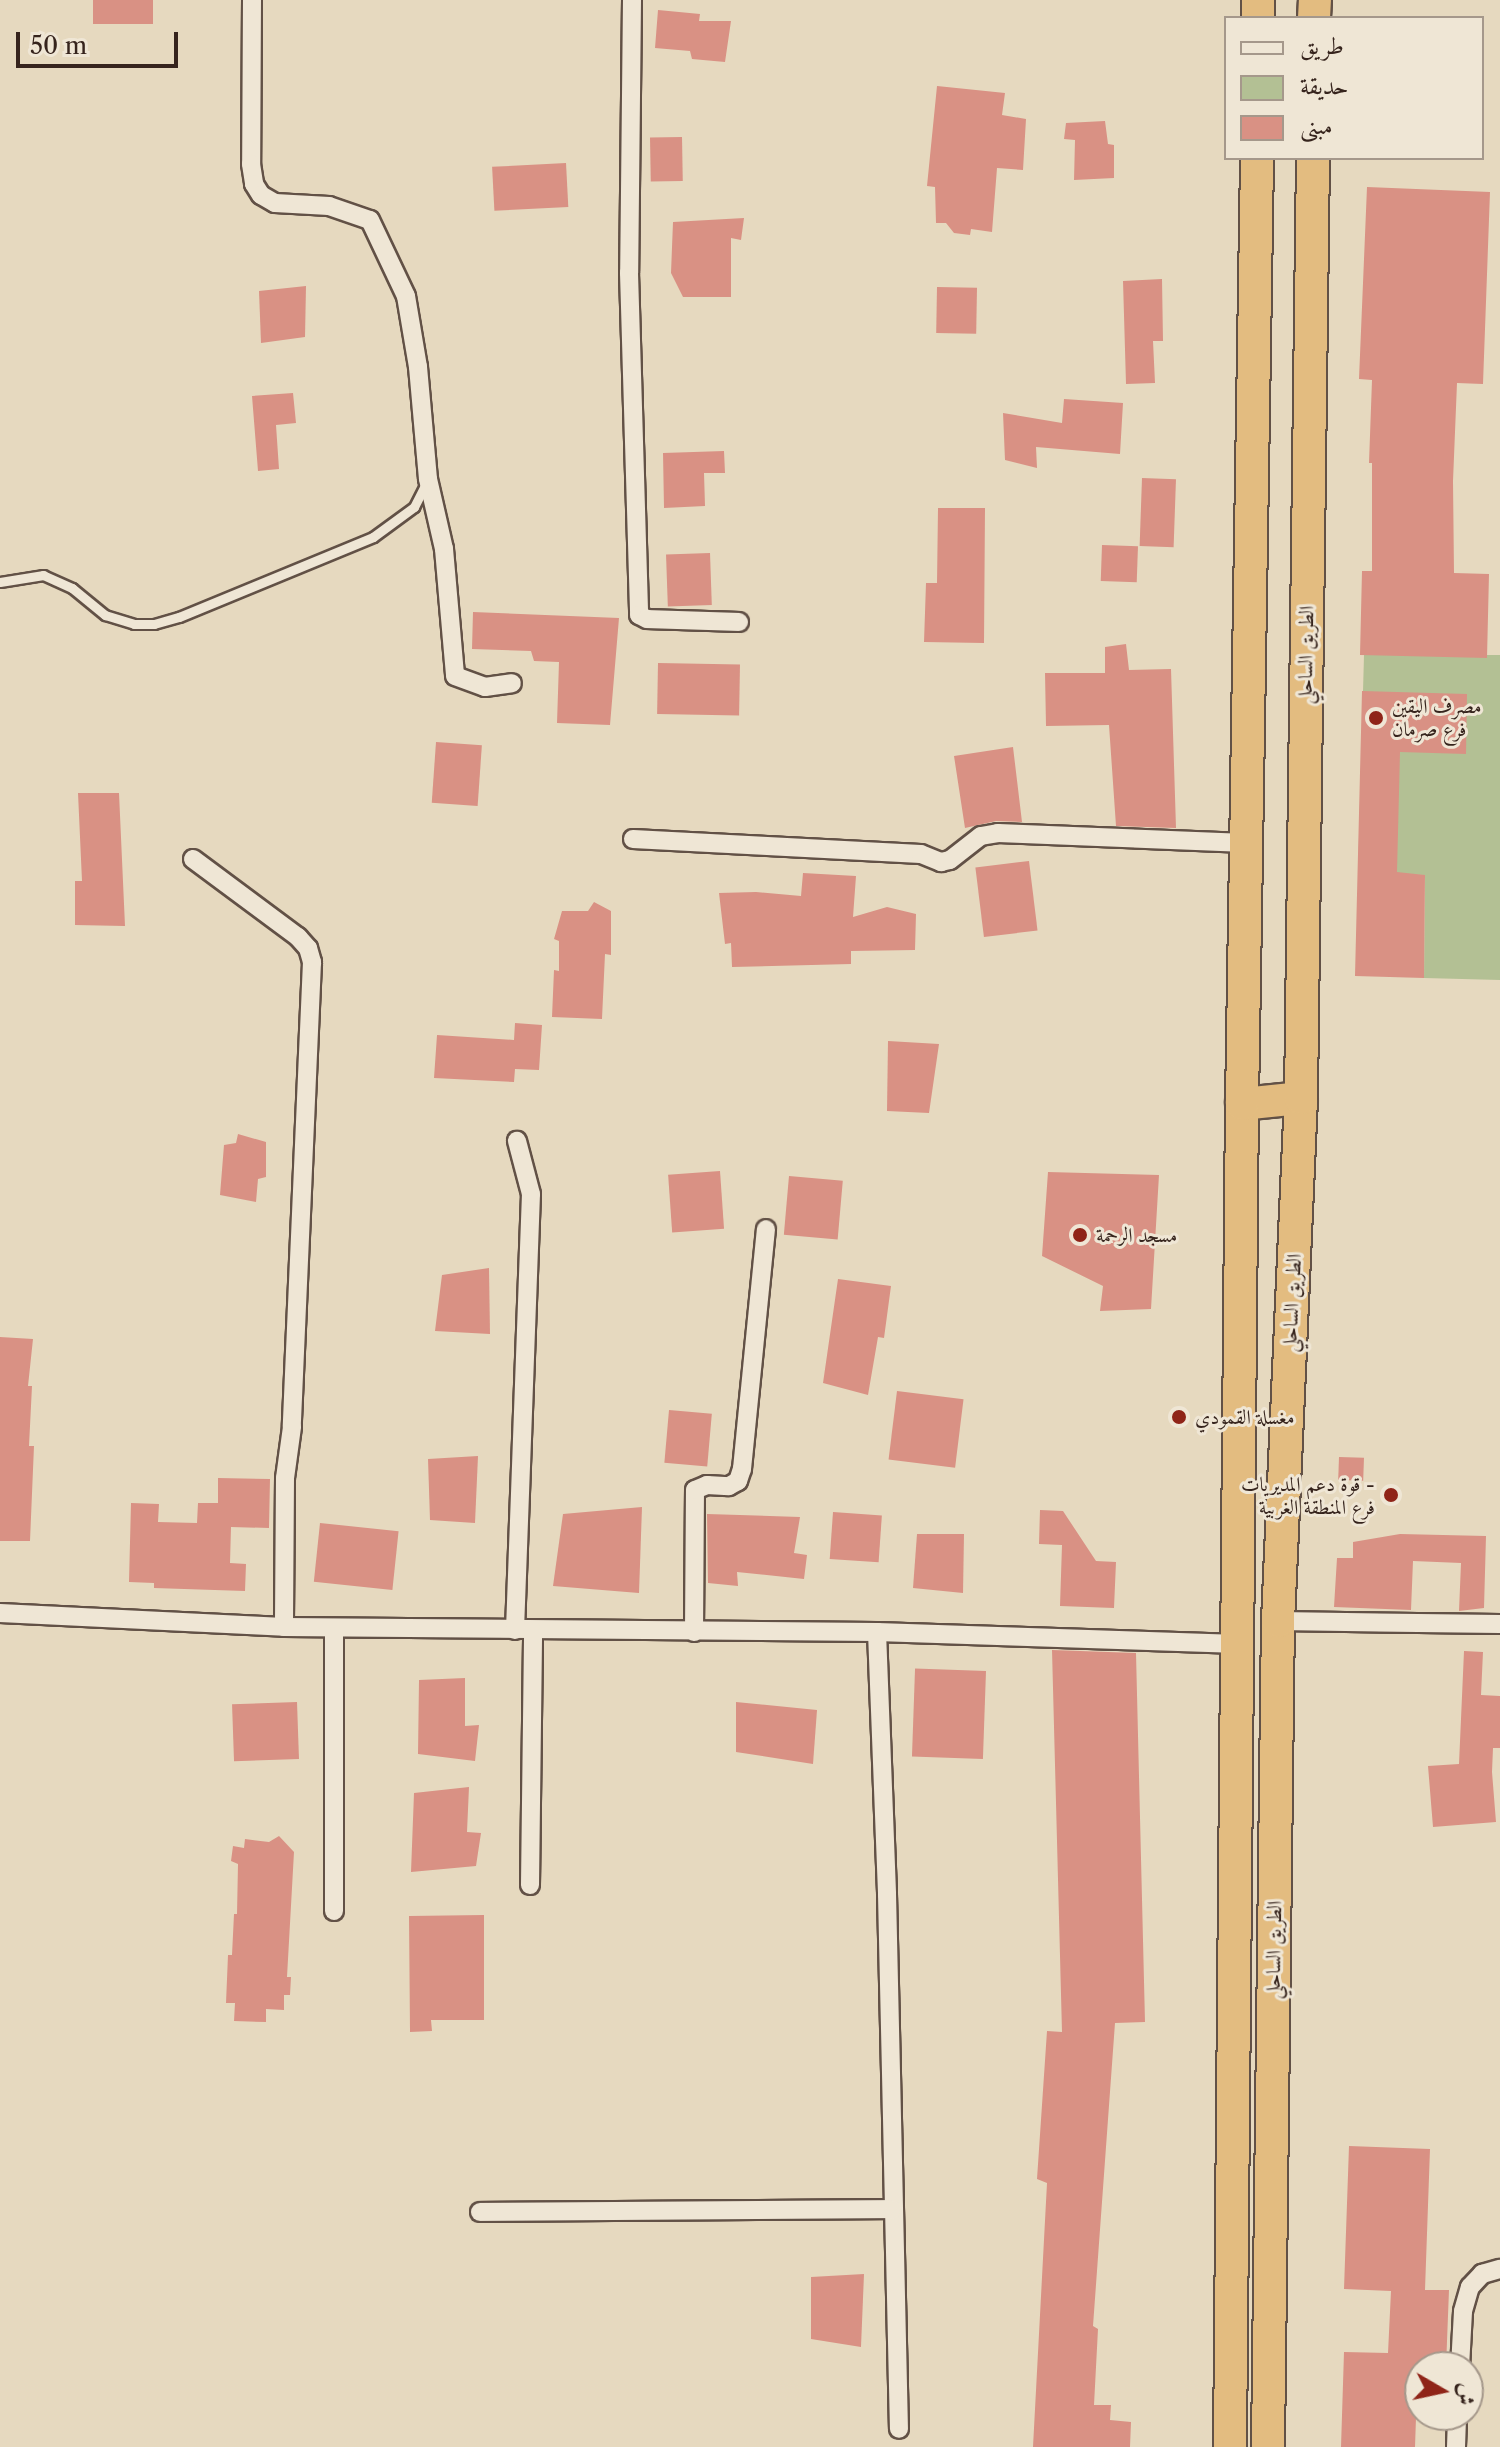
<!DOCTYPE html>
<meta charset="utf-8">
<style>
body{margin:0}
#map{position:relative;width:1500px;height:2447px;overflow:hidden;background:#e6d9bf;font-family:"Libre Caslon Text",Amiri,serif}
div>[style]{position:absolute}
[style*='--x']{left:calc(var(--x)*1px);top:calc(var(--y)*1px);width:calc(var(--w)*1px);rotate:calc(var(--a)*1deg)}
.green>*{inset:0;background:#b3c094}
.building>*{inset:0;background:#d99184;transform-origin:0 0}
.roads{filter:drop-shadow(2px 0 #625146) drop-shadow(-2px 0 #625146) drop-shadow(0 2px #625146) drop-shadow(0 -2px #625146)}
.lane>*{height:9px;margin:-4.5px;padding:0 4.5px;transform-origin:4.5px;border-radius:4.5px;background:#efe6d5}
.street>*{height:18px;margin:-9px;padding:0 9px;transform-origin:9px;border-radius:9px;background:#efe6d5}
.highway>*{height:32px;margin:-16px;padding:0 16px;transform-origin:16px;border-radius:16px;background:#e3bc80}
.dots>*{width:22px;height:22px;translate:-50% -50%;box-sizing:border-box;border:4px solid #efe6d5;border-radius:50%}
span{translate:-50% -50%;white-space:nowrap;text-align:center;line-height:1.15;-webkit-text-stroke:6px #efe6d5;paint-order:stroke}
.street-label{font-size:20px;color:#36241d}
.poi-label{font-size:20px;color:#36241d}
.left{translate:0 -50%;text-align:left}
.right{translate:-100% -50%;text-align:right}
.legend{position:absolute;left:1224px;top:16px;width:260px;height:144px;box-sizing:border-box;background:#efe6d5;border:2px solid #a5988b;margin:0;padding:10px 14px;list-style:none;font-size:24px;color:#36241d}
.legend li{display:flex;align-items:center;gap:16px;height:40px}
.legend b{width:40px;border:2px solid #a5988b}
.north{position:absolute;left:1404px;top:2351px;width:80px;height:80px;box-sizing:border-box;background:#efe6d5;border:2px solid #a5988b;border-radius:50%;rotate:99deg;font-size:22px;font-weight:700;line-height:32px;text-align:center;color:#36241d}
.north::after{content:'';display:block;margin:auto;width:28px;height:36px;background:#8f2418;clip-path:polygon(50% 0,100% 100%,50% 72%,0 100%)}
.scale{position:absolute;left:16px;top:32px;width:162px;height:36px;box-sizing:border-box;border:4px solid #36241d;border-top:0;padding-left:10px;font-size:24px;line-height:28px;white-space:nowrap;color:#36241d;-webkit-text-stroke:6px #efe6d5;paint-order:stroke}
</style>
<div id="map">
<div class="green">
<i style="clip-path:polygon(1364px 655px,1500px 655px,1500px 980px,1424px 978px,1425px 875px,1358px 874px)"></i>
</div>
<div class="building">
<i style="left:93px;top:0;width:60px;height:24px"></i>
<i style="clip-path:polygon(658px 10px,700px 14px,699px 21px,731px 21px,725px 62px,692px 59px,690px 51px,655px 48px)"></i>
<i style="clip-path:polygon(937px 86px,1005px 93px,1002px 115px,1026px 119px,1023px 170px,997px 168px,992px 232px,971px 229px,970px 235px,954px 233px,946px 223px,936px 223px,935px 187px,927px 186px)"></i>
<i style="clip-path:polygon(1105px 121px,1108px 144px,1114px 145px,1114px 178px,1074px 180px,1075px 140px,1064px 139px,1066px 123px)"></i>
<i style="left:682px;top:137px;width:44px;height:32px;rotate:89deg"></i>
<i style="left:566px;top:163px;width:44px;height:74px;rotate:87deg"></i>
<i style="clip-path:polygon(1367px 187px,1490px 192px,1483px 384px,1457px 383px,1453px 481px,1454px 573px,1489px 574px,1487px 658px,1360px 655px,1362px 571px,1372px 571px,1372px 463px,1369px 463px,1372px 380px,1359px 379px)"></i>
<i style="clip-path:polygon(744px 218px,741px 240px,731px 238px,731px 297px,683px 297px,671px 273px,673px 222px)"></i>
<i style="clip-path:polygon(1162px 279px,1163px 341px,1153px 341px,1155px 383px,1126px 384px,1123px 281px)"></i>
<i style="clip-path:polygon(306px 286px,305px 337px,261px 343px,259px 291px)"></i>
<i style="left:937px;top:287px;width:40px;height:46px;rotate:1deg"></i>
<i style="clip-path:polygon(293px 393px,296px 423px,276px 425px,279px 469px,258px 471px,252px 396px)"></i>
<i style="clip-path:polygon(1064px 399px,1123px 403px,1120px 454px,1036px 447px,1037px 468px,1005px 460px,1003px 413px,1062px 423px)"></i>
<i style="clip-path:polygon(724px 451px,725px 473px,704px 473px,705px 506px,664px 508px,663px 453px)"></i>
<i style="left:1142px;top:478px;width:34px;height:68px;rotate:2deg"></i>
<i style="clip-path:polygon(938px 508px,985px 508px,984px 643px,924px 642px,926px 583px,937px 583px)"></i>
<i style="left:1102px;top:545px;width:36px;height:36px;rotate:2deg"></i>
<i style="left:710px;top:553px;width:52px;height:44px;rotate:88deg"></i>
<i style="clip-path:polygon(473px 612px,619px 618px,610px 725px,557px 723px,559px 662px,534px 661px,531px 651px,472px 649px)"></i>
<i style="clip-path:polygon(1126px 644px,1129px 670px,1171px 669px,1176px 828px,1116px 826px,1109px 725px,1046px 726px,1045px 673px,1105px 673px,1105px 647px)"></i>
<i style="left:658px;top:663px;width:82px;height:51px;rotate:1deg"></i>
<i style="clip-path:polygon(1362px 691px,1467px 694px,1466px 754px,1400px 752px,1397px 872px,1425px 875px,1424px 978px,1355px 976px)"></i>
<i style="left:436px;top:742px;width:46px;height:61px;rotate:4deg"></i>
<i style="clip-path:polygon(1013px 747px,1022px 822px,996px 821px,965px 828px,954px 756px)"></i>
<i style="clip-path:polygon(78px 793px,119px 793px,125px 926px,75px 925px,75px 881px,82px 881px)"></i>
<i style="left:1029px;top:861px;width:70px;height:54px;rotate:83deg"></i>
<i style="clip-path:polygon(803px 873px,856px 876px,853px 917px,887px 907px,916px 914px,915px 950px,851px 951px,851px 964px,732px 967px,731px 943px,725px 944px,719px 893px,756px 892px,801px 896px)"></i>
<i style="clip-path:polygon(594px 902px,611px 911px,611px 955px,605px 954px,602px 1019px,552px 1017px,554px 970px,559px 971px,559px 941px,554px 939px,562px 911px,588px 911px)"></i>
<i style="clip-path:polygon(515px 1023px,542px 1025px,539px 1070px,515px 1069px,514px 1082px,434px 1078px,437px 1035px,514px 1040px)"></i>
<i style="clip-path:polygon(888px 1041px,939px 1044px,929px 1113px,887px 1111px)"></i>
<i style="clip-path:polygon(238px 1134px,266px 1142px,266px 1177px,258px 1179px,256px 1202px,220px 1195px,224px 1145px,236px 1143px)"></i>
<i style="left:720px;top:1171px;width:58px;height:52px;rotate:86deg"></i>
<i style="clip-path:polygon(1048px 1172px,1159px 1175px,1151px 1309px,1100px 1311px,1103px 1286px,1042px 1256px)"></i>
<i style="left:789px;top:1176px;width:54px;height:59px;rotate:5deg"></i>
<i style="clip-path:polygon(489px 1268px,490px 1334px,435px 1331px,442px 1275px)"></i>
<i style="clip-path:polygon(838px 1279px,891px 1286px,884px 1338px,878px 1337px,868px 1395px,823px 1383px)"></i>
<i style="clip-path:polygon(0 1337px,33px 1339px,28px 1386px,32px 1386px,29px 1446px,34px 1446px,30px 1541px,0 1541px)"></i>
<i style="left:897px;top:1391px;width:67px;height:69px;rotate:7deg"></i>
<i style="left:669px;top:1410px;width:43px;height:53px;rotate:5deg"></i>
<i style="clip-path:polygon(478px 1456px,475px 1523px,430px 1520px,428px 1459px)"></i>
<i style="left:1339px;top:1457px;width:25px;height:23px;rotate:2deg"></i>
<i style="clip-path:polygon(218px 1478px,270px 1479px,269px 1528px,231px 1527px,230px 1563px,246px 1564px,245px 1591px,154px 1588px,154px 1583px,129px 1582px,131px 1503px,159px 1504px,158px 1522px,197px 1523px,198px 1503px,218px 1503px)"></i>
<i style="clip-path:polygon(642px 1507px,639px 1593px,553px 1586px,563px 1514px)"></i>
<i style="clip-path:polygon(1040px 1510px,1063px 1511px,1096px 1561px,1116px 1562px,1114px 1608px,1060px 1606px,1062px 1545px,1039px 1544px)"></i>
<i style="left:833px;top:1512px;width:49px;height:47px;rotate:4deg"></i>
<i style="clip-path:polygon(707px 1514px,800px 1517px,794px 1553px,807px 1555px,804px 1579px,737px 1572px,738px 1586px,708px 1583px)"></i>
<i style="left:320px;top:1523px;width:79px;height:59px;rotate:6deg"></i>
<i style="clip-path:polygon(917px 1534px,964px 1534px,963px 1593px,913px 1588px)"></i>
<i style="clip-path:polygon(1400px 1534px,1486px 1536px,1484px 1608px,1459px 1611px,1461px 1563px,1413px 1561px,1411px 1610px,1334px 1607px,1337px 1558px,1353px 1558px,1353px 1542px)"></i>
<i style="clip-path:polygon(1052px 1650px,1136px 1653px,1145px 2022px,1115px 2023px,1093px 2326px,1098px 2329px,1094px 2405px,1111px 2405px,1110px 2420px,1131px 2422px,1130px 2447px,1033px 2447px,1047px 2183px,1037px 2179px,1047px 2031px,1062px 2032px)"></i>
<i style="clip-path:polygon(1464px 1651px,1483px 1652px,1481px 1695px,1500px 1696px,1500px 1748px,1493px 1748px,1492px 1772px,1496px 1822px,1433px 1827px,1428px 1766px,1459px 1764px)"></i>
<i style="left:986px;top:1671px;width:88px;height:71px;rotate:92deg"></i>
<i style="clip-path:polygon(465px 1678px,465px 1726px,479px 1725px,475px 1761px,418px 1754px,419px 1680px)"></i>
<i style="left:297px;top:1702px;width:57px;height:65px;rotate:88deg"></i>
<i style="clip-path:polygon(736px 1702px,817px 1710px,813px 1764px,736px 1752px)"></i>
<i style="clip-path:polygon(469px 1787px,467px 1832px,481px 1833px,476px 1866px,411px 1872px,414px 1793px)"></i>
<i style="clip-path:polygon(279px 1836px,294px 1852px,287px 1977px,291px 1977px,290px 1995px,284px 1995px,284px 2010px,266px 2009px,266px 2022px,234px 2021px,235px 2003px,226px 2003px,228px 1955px,232px 1955px,234px 1914px,237px 1914px,238px 1864px,231px 1861px,233px 1846px,244px 1848px,245px 1839px,269px 1842px)"></i>
<i style="clip-path:polygon(484px 1915px,484px 2020px,431px 2020px,432px 2031px,410px 2032px,409px 1916px)"></i>
<i style="clip-path:polygon(1349px 2146px,1430px 2149px,1425px 2290px,1449px 2290px,1446px 2367px,1420px 2367px,1420px 2418px,1416px 2418px,1415px 2447px,1341px 2447px,1344px 2352px,1388px 2353px,1391px 2291px,1344px 2289px)"></i>
<i style="clip-path:polygon(864px 2274px,861px 2347px,811px 2339px,811px 2277px)"></i>
</div>
<div class="roads">
<div class="lane">
<i style="--x:0;--y:582;--w:44;--a:-9.2"></i>
<i style="--x:43;--y:575;--w:32;--a:24"></i>
<i style="--x:72;--y:588;--w:43;--a:39.3"></i>
<i style="--x:105;--y:615;--w:30;--a:17"></i>
<i style="--x:134;--y:624;--w:20;--a:0"></i>
<i style="--x:154;--y:624;--w:26;--a:-16"></i>
<i style="--x:179;--y:617;--w:210;--a:-22.4"></i>
<i style="--x:373;--y:537;--w:51;--a:-36.2"></i>
<i style="--x:414;--y:507;--w:28;--a:-63"></i>
</div>
<div class="street">
<i style="--x:252;--y:0;--w:164;--a:90.3"></i>
<i style="--x:251;--y:164;--w:20;--a:81"></i>
<i style="--x:254;--y:184;--w:13;--a:58"></i>
<i style="--x:261;--y:195;--w:16;--a:30"></i>
<i style="--x:275;--y:203;--w:54;--a:3.2"></i>
<i style="--x:329;--y:206;--w:43;--a:18.9"></i>
<i style="--x:370;--y:220;--w:84;--a:64.7"></i>
<i style="--x:406;--y:296;--w:72;--a:80.4"></i>
<i style="--x:418;--y:367;--w:112;--a:84.9"></i>
<i style="--x:428;--y:479;--w:72;--a:77.1"></i>
<i style="--x:444;--y:549;--w:127;--a:85"></i>
<i style="--x:455;--y:676;--w:32;--a:20"></i>
<i style="--x:485;--y:687;--w:27;--a:-8"></i>
<i style="--x:632;--y:0;--w:273;--a:90.6"></i>
<i style="--x:629;--y:273;--w:342;--a:88.3"></i>
<i style="--x:639;--y:615;--w:9;--a:27"></i>
<i style="--x:647;--y:619;--w:92;--a:1.9"></i>
<i style="--x:633;--y:839;--w:288;--a:3"></i>
<i style="--x:921;--y:854;--w:22;--a:22"></i>
<i style="--x:941;--y:862;--w:9;--a:-13"></i>
<i style="--x:950;--y:860;--w:39;--a:-38"></i>
<i style="--x:981;--y:836;--w:17;--a:-10"></i>
<i style="--x:998;--y:833;--w:248;--a:2.3"></i>
<i style="--x:193;--y:859;--w:131;--a:36.6"></i>
<i style="--x:298;--y:937;--w:15;--a:48"></i>
<i style="--x:308;--y:948;--w:15;--a:74"></i>
<i style="--x:312;--y:962;--w:465;--a:92.5"></i>
<i style="--x:292;--y:1427;--w:51;--a:97.8"></i>
<i style="--x:285;--y:1478;--w:149;--a:90.4"></i>
<i style="--x:0;--y:1613;--w:284;--a:2.8"></i>
<i style="--x:284;--y:1627;--w:593;--a:0.48"></i>
<i style="--x:877;--y:1632;--w:362;--a:1.9"></i>
<i style="--x:1278;--y:1621;--w:222;--a:0.8"></i>
<i style="--x:334;--y:1628;--w:283;--a:90"></i>
<i style="--x:515;--y:1630;--w:436;--a:-87.9"></i>
<i style="--x:531;--y:1194;--w:55;--a:-104.8"></i>
<i style="--x:694;--y:1632;--w:142;--a:-89.6"></i>
<i style="--x:695;--y:1490;--w:13;--a:-23"></i>
<i style="--x:707;--y:1485;--w:22;--a:3"></i>
<i style="--x:729;--y:1486;--w:10;--a:-29"></i>
<i style="--x:738;--y:1481;--w:13;--a:-72"></i>
<i style="--x:742;--y:1469;--w:241;--a:-84.3"></i>
<i style="--x:877;--y:1632;--w:262;--a:87.8"></i>
<i style="--x:887;--y:1894;--w:535;--a:88.72"></i>
<i style="--x:530;--y:1885;--w:254;--a:-89.3"></i>
<i style="--x:480;--y:2212;--w:412;--a:-0.4"></i>
<i style="--x:1460;--y:2367;--w:56;--a:-86.9"></i>
<i style="--x:1463;--y:2311;--w:25;--a:-74"></i>
<i style="--x:1470;--y:2287;--w:18;--a:-47"></i>
<i style="--x:1482;--y:2274;--w:19;--a:-16"></i>
<i style="--x:1456;--y:2447;--w:32;--a:-88"></i>
</div>
<div class="highway">
<i style="--x:1258;--y:18;--w:18;--a:-90"></i>
<i style="--x:1314;--y:18;--w:18;--a:-87"></i>
<i style="--x:1242;--y:1104;--w:59;--a:-5.8"></i>
<i style="--x:1230;--y:2447;--w:1343;--a:-89.49"></i>
<i style="--x:1242;--y:1104;--w:946;--a:-89.09"></i>
<i style="--x:1268;--y:2447;--w:826;--a:-89.31"></i>
<i style="--x:1278;--y:1621;--w:524;--a:-87.48"></i>
<i style="--x:1301;--y:1098;--w:940;--a:-89.27"></i>
</div>
</div>
<div class="dots">
<i style="left:1376px;top:718px;background:#8f2418"></i>
<i style="left:1080px;top:1235px;background:#8f2418"></i>
<i style="left:1179px;top:1417px;background:#8f2418"></i>
<i style="left:1391px;top:1495px;background:#8f2418"></i>
</div>
<div class="street-label">
<span style="left:1306px;top:655px;rotate:-89deg">الطريق الساحلي</span>
<span style="left:1292px;top:1303px;rotate:-87deg">الطريق الساحلي</span>
<span style="left:1274px;top:1950px;rotate:-89deg">الطريق الساحلي</span>
</div>
<div class="poi-label">
<span class="left" style="left:1392px;top:718px">مصرف اليقين<br>فرع صرمان</span>
<span class="left" style="left:1096px;top:1235px">مسجد الرحمة</span>
<span class="left" style="left:1195px;top:1417px">مغسلة القمودي</span>
<span class="right" style="left:1375px;top:1496px">قوة دعم المديريات -<br>فرع المنطقة الغربية</span>
</div>
<ul class="legend">
<li><b style="height:10px;background:#efe6d5"></b>طريق</li>
<li><b style="height:22px;background:#b3c094"></b>حديقة</li>
<li><b style="height:22px;background:#d99184"></b>مبنى</li>
</ul>
<div class="north">ش</div>
<div class="scale">50 m</div>
</div>
